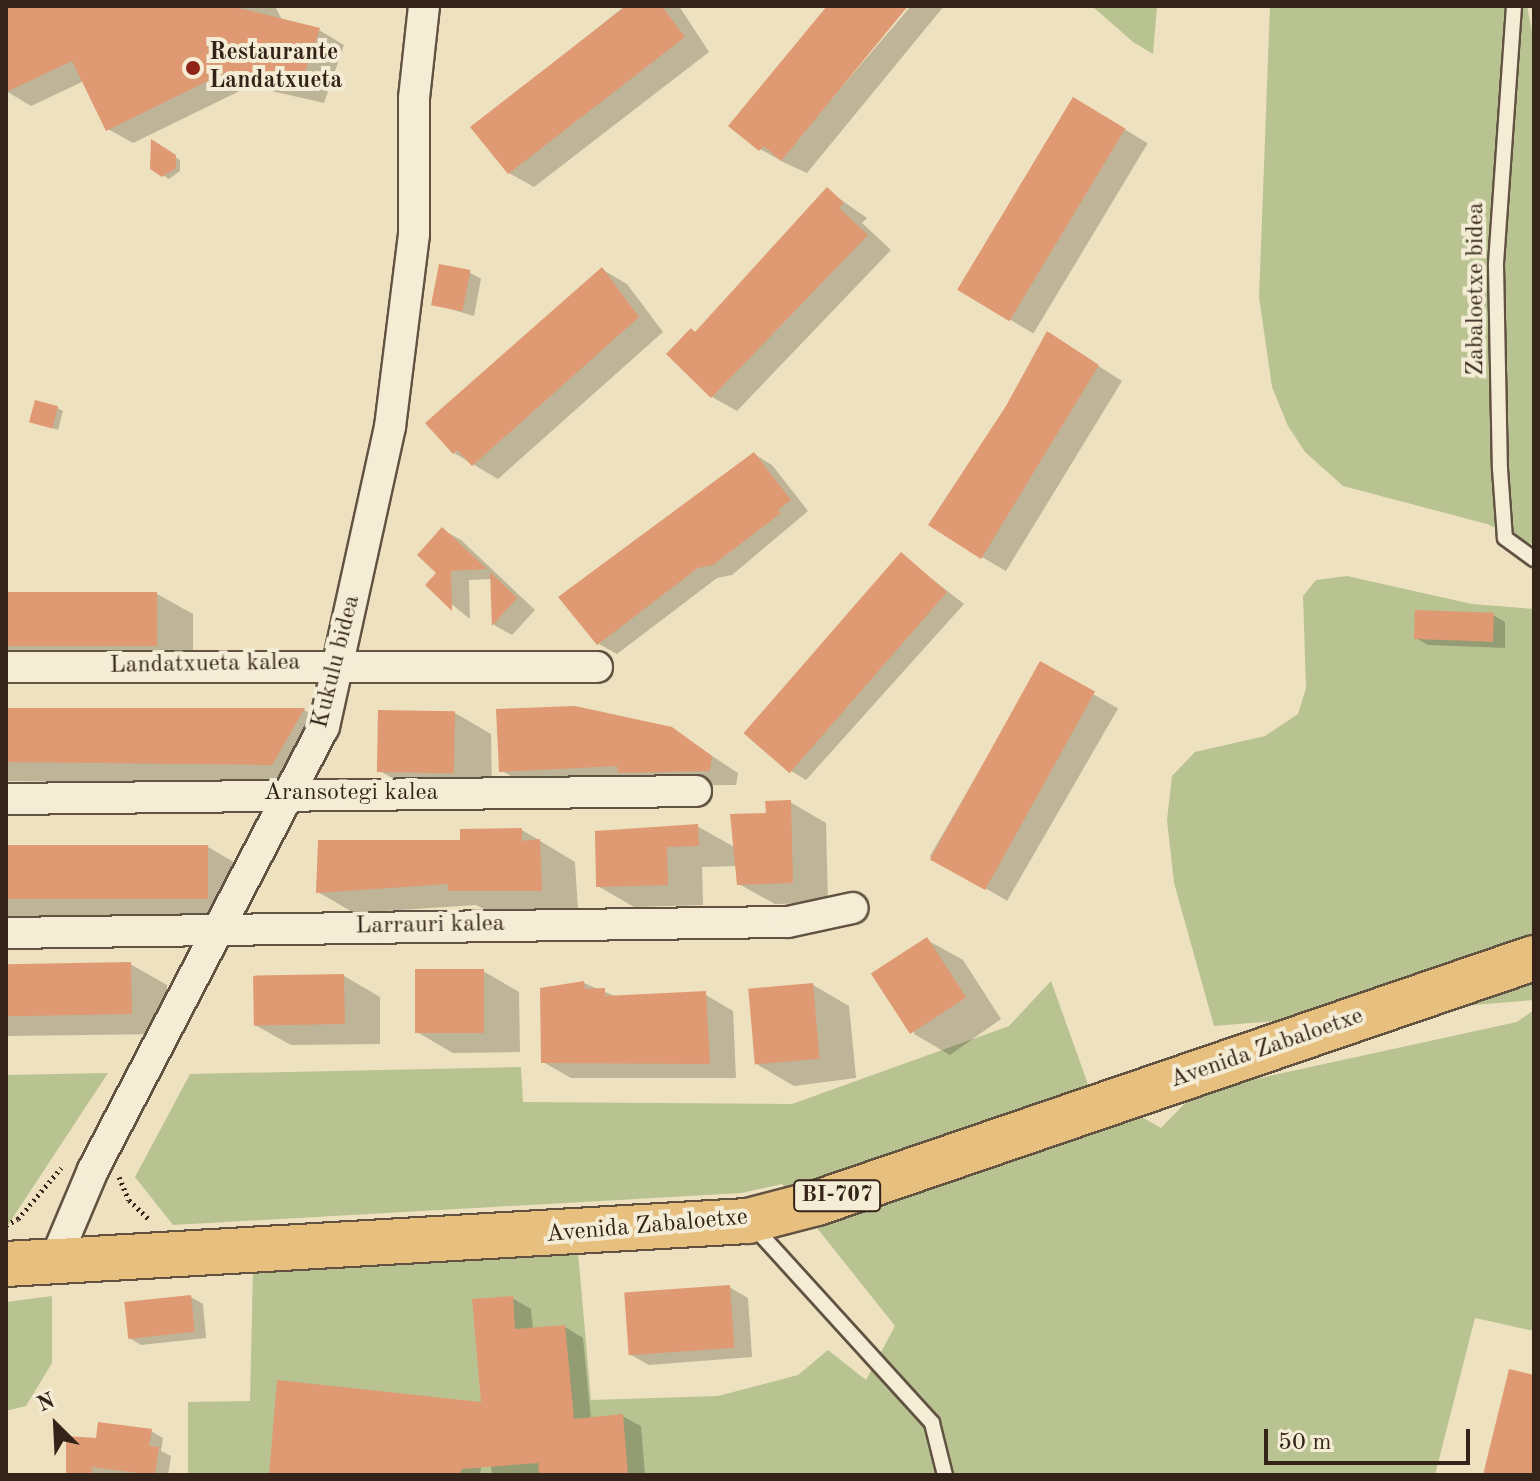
<!DOCTYPE html>
<style>
body{margin:0}
#map{position:relative;width:1540px;height:1481px;overflow:hidden;background:#eee1bf;font-family:"Old Standard TT",serif}
div>[style]{position:absolute}
[style*='--x']{left:calc(var(--x)*1px);top:calc(var(--y)*1px);width:calc(var(--w)*1px);rotate:calc(var(--a)*1deg)}
.green>*{inset:0;background:#b9c392}
.shadow>*{inset:0;background:#0003;transform-origin:0 0}
.building>*{inset:0;background:#df9a73;transform-origin:0 0}
.path>*{height:5px;margin-top:-2.5px;transform-origin:0;background:repeating-linear-gradient(90deg,#342318 0 2px,transparent 0 6px)}
.roads{filter:drop-shadow(2px 0 #625242) drop-shadow(-2px 0 #625242) drop-shadow(0 2px #625242) drop-shadow(0 -2px #625242)}
.lane>*{height:14px;margin:-7px;padding:0 7px;transform-origin:7px;border-radius:7px;background:#f4ecd5}
.street>*{height:30px;margin:-15px;padding:0 15px;transform-origin:15px;border-radius:15px;background:#f4ecd5}
.primary>*{height:44px;margin:-22px;padding:0 22px;transform-origin:22px;border-radius:22px;background:#e7c080}
.dots>*{width:22px;height:22px;translate:-50% -50%;box-sizing:border-box;border:4px solid #f4ecd5;border-radius:50%}
span{translate:-50% -50%;white-space:nowrap;text-align:center;line-height:1.15;-webkit-text-stroke:8px #f4ecd5;paint-order:stroke}
.shield-label span{padding:2px 6px;background:#f4ecd5;border:2px solid;border-radius:6px;-webkit-text-stroke-width:0}
.shield-label{font-size:22px;color:#342318;font-weight:700}
.poi-label{font-size:24px;color:#342318;font-weight:700}
.left{translate:0 -50%;text-align:left}
.street-label{font-size:24px;color:#342318}
.frame{position:absolute;inset:0;border:8px solid #342318;pointer-events:none}
.north{position:absolute;left:16px;top:1385px;width:80px;height:80px;-webkit-text-stroke:6px #f4ecd5;paint-order:stroke;rotate:336deg;font-size:22px;font-weight:700;line-height:32px;text-align:center;color:#342318}
.north::after{content:'';display:block;margin:auto;width:28px;height:36px;background:#342318;clip-path:polygon(50% 0,100% 100%,50% 72%,0 100%)}
.scale{position:absolute;left:1264px;top:1429px;width:206px;height:36px;box-sizing:border-box;border:4px solid #342318;border-top:0;padding-left:10px;font-size:24px;line-height:28px;white-space:nowrap;color:#342318;-webkit-text-stroke:6px #f4ecd5;paint-order:stroke}
</style>
<div id="map">
<div class="green">
<i style="clip-path:polygon(1092px 6px,1157px 6px,1153px 54px,1133px 42px)"></i>
<i style="clip-path:polygon(1270px 6px,1527px 6px,1534px 42px,1534px 545px,1487px 524px,1343px 486px,1305px 452px,1288px 426px,1272px 387px,1259px 297px)"></i>
<i style="clip-path:polygon(1347px 576px,1472px 604px,1534px 609px,1534px 933px,1526px 942px,1534px 1000px,1214px 1026px,1174px 883px,1167px 820px,1172px 776px,1195px 752px,1265px 736px,1298px 714px,1306px 688px,1303px 596px,1316px 580px)"></i>
<i style="clip-path:polygon(1051px 981px,1089px 1087px,1161px 1128px,1196px 1092px,1517px 1022px,1534px 1010px,1534px 1331px,1475px 1318px,1435px 1475px,188px 1475px,188px 1402px,250px 1401px,253px 1268px,578px 1252px,591px 1400px,718px 1396px,798px 1375px,828px 1350px,866px 1380px,895px 1326px,782px 1184px,742px 1193px,173px 1225px,135px 1177px,190px 1074px,521px 1067px,523px 1102px,792px 1104px,1009px 1026px)"></i>
<i style="clip-path:polygon(108px 1073px,6px 1228px,6px 1075px)"></i>
<i style="clip-path:polygon(52px 1296px,52px 1363px,26px 1406px,6px 1411px,6px 1302px)"></i>
</div>
<div class="shadow">
<i style="clip-path:polygon(6px 6px,275px 6px,283px 22px,319px 30px,344px 45px,324px 103px,250px 86px,133px 143px,108px 129px,84px 81px,31px 106px,6px 91px)"></i>
<i style="clip-path:polygon(625px 6px,679px 6px,709px 52px,534px 187px,509px 173px,473px 127px)"></i>
<i style="clip-path:polygon(829px 6px,905px 6px,780px 159px,911px 6px,944px 6px,807px 173px,785px 163px,760px 149px)"></i>
<i style="left:1074px;top:99px;width:86px;height:222px;rotate:31deg"></i>
<i style="clip-path:polygon(153px 143px,180px 160px,180px 171px,169px 179px,152px 168px)"></i>
<i style="clip-path:polygon(827px 190px,867px 218px,862px 223px,891px 250px,737px 411px,712px 397px,696px 333px)"></i>
<i style="clip-path:polygon(603px 270px,627px 284px,663px 332px,498px 479px,454px 453px)"></i>
<i style="clip-path:polygon(469px 272px,481px 279px,474px 316px,433px 304px)"></i>
<i style="clip-path:polygon(1048px 334px,1122px 381px,1006px 571px,982px 557px,1008px 407px)"></i>
<i style="clip-path:polygon(57px 408px,63px 411px,58px 430px,32px 421px)"></i>
<i style="clip-path:polygon(754px 454px,772px 465px,808px 511px,732px 575px,717px 578px,617px 654px,599px 644px)"></i>
<i style="clip-path:polygon(443px 530px,461px 540px,535px 610px,512px 635px,494px 625px,492px 579px,469px 580px,470px 619px,428px 585px,439px 573px)"></i>
<i style="clip-path:polygon(901px 555px,964px 604px,806px 780px,788px 769px)"></i>
<i style="clip-path:polygon(6px 594px,157px 594px,193px 614px,193px 665px,6px 665px)"></i>
<i style="clip-path:polygon(1493px 615px,1505px 622px,1505px 648px,1428px 645px,1416px 638px)"></i>
<i style="left:1041px;top:664px;width:89px;height:222px;rotate:30deg"></i>
<i style="clip-path:polygon(6px 710px,304px 710px,340px 730px,308px 784px,6px 781px)"></i>
<i style="clip-path:polygon(455px 713px,491px 734px,492px 789px,416px 792px,380px 771px)"></i>
<i style="clip-path:polygon(671px 729px,738px 773px,736px 785px,527px 786px,501px 770px)"></i>
<i style="clip-path:polygon(790px 802px,826px 823px,828px 903px,775px 904px,739px 884px,738px 866px,702px 867px,703px 905px,634px 907px,598px 886px,697px 826px,736px 848px,768px 815px)"></i>
<i style="clip-path:polygon(522px 830px,575px 862px,578px 911px,486px 910px,476px 905px,354px 913px,318px 892px,463px 842px)"></i>
<i style="clip-path:polygon(208px 847px,244px 868px,244px 919px,6px 924px,6px 848px)"></i>
<i style="clip-path:polygon(927px 940px,963px 960px,1001px 1019px,950px 1055px,914px 1034px)"></i>
<i style="clip-path:polygon(130px 964px,167px 985px,167px 1034px,6px 1036px,6px 965px)"></i>
<i style="clip-path:polygon(483px 971px,519px 992px,520px 1052px,453px 1053px,417px 1032px)"></i>
<i style="clip-path:polygon(344px 976px,380px 997px,380px 1044px,291px 1045px,255px 1025px)"></i>
<i style="clip-path:polygon(584px 983px,617px 997px,706px 995px,733px 1011px,736px 1078px,571px 1078px,543px 1062px)"></i>
<i style="clip-path:polygon(813px 985px,849px 1006px,856px 1078px,794px 1086px,758px 1065px)"></i>
<i style="clip-path:polygon(729px 1287px,748px 1298px,752px 1357px,649px 1365px,631px 1355px)"></i>
<i style="clip-path:polygon(191px 1297px,203px 1304px,206px 1338px,141px 1345px,129px 1338px)"></i>
<i style="clip-path:polygon(512px 1298px,531px 1309px,533px 1330px,565px 1327px,583px 1338px,591px 1419px,622px 1416px,641px 1426px,645px 1475px,492px 1475px,487px 1425px,480px 1475px,271px 1475px,486px 1414px)"></i>
<i style="clip-path:polygon(151px 1431px,163px 1438px,161px 1451px,171px 1456px,168px 1475px,70px 1475px)"></i>
</div>
<div class="building">
<i style="clip-path:polygon(6px 6px,230px 6px,320px 28px,299px 90px,224px 73px,106px 131px,72px 61px,6px 92px)"></i>
<i style="clip-path:polygon(626px 6px,662px 6px,685px 37px,508px 174px,470px 127px)"></i>
<i style="clip-path:polygon(827px 6px,908px 6px,781px 161px,764px 146px,759px 151px,728px 126px)"></i>
<i style="left:1073px;top:97px;width:61px;height:225px;rotate:31deg"></i>
<i style="clip-path:polygon(151px 139px,176px 155px,176px 168px,162px 177px,150px 169px)"></i>
<i style="clip-path:polygon(827px 187px,844px 203px,839px 208px,868px 235px,711px 398px,666px 354px,691px 328px,695px 332px)"></i>
<i style="left:439px;top:264px;width:32px;height:42px;rotate:11deg"></i>
<i style="clip-path:polygon(602px 267px,639px 317px,472px 466px,457px 450px,453px 454px,425px 423px)"></i>
<i style="clip-path:polygon(1047px 331px,1099px 365px,981px 559px,928px 525px,1006px 406px)"></i>
<i style="left:35px;top:400px;width:24px;height:23px;rotate:15deg"></i>
<i style="clip-path:polygon(754px 452px,791px 500px,778px 510px,781px 513px,713px 565px,698px 568px,597px 645px,558px 597px)"></i>
<i style="clip-path:polygon(442px 527px,487px 569px,451px 571px,452px 611px,425px 585px,436px 573px,417px 555px)"></i>
<i style="left:901px;top:552px;width:61px;height:240px;rotate:41deg"></i>
<i style="clip-path:polygon(490px 572px,517px 598px,492px 626px)"></i>
<i style="left:6px;top:592px;width:151px;height:54px"></i>
<i style="left:1415px;top:610px;width:79px;height:29px;rotate:2deg"></i>
<i style="left:1040px;top:661px;width:63px;height:227px;rotate:29deg"></i>
<i style="clip-path:polygon(575px 706px,672px 727px,712px 756px,710px 771px,618px 773px,617px 766px,499px 772px,496px 709px)"></i>
<i style="clip-path:polygon(6px 708px,305px 708px,272px 765px,6px 762px)"></i>
<i style="left:378px;top:710px;width:77px;height:62px;rotate:1deg"></i>
<i style="clip-path:polygon(791px 800px,793px 883px,737px 885px,730px 814px,766px 813px,765px 801px)"></i>
<i style="clip-path:polygon(698px 824px,699px 846px,667px 847px,668px 885px,596px 887px,595px 831px)"></i>
<i style="clip-path:polygon(522px 828px,522px 841px,540px 839px,542px 891px,448px 891px,448px 884px,316px 893px,318px 840px,460px 840px,460px 829px)"></i>
<i style="left:208px;top:845px;width:54px;height:202px;rotate:90deg"></i>
<i style="left:927px;top:937px;width:72px;height:67px;rotate:57deg"></i>
<i style="left:131px;top:962px;width:52px;height:125px;rotate:89deg"></i>
<i style="left:415px;top:969px;width:69px;height:64px"></i>
<i style="left:344px;top:974px;width:50px;height:91px;rotate:89deg"></i>
<i style="clip-path:polygon(584px 981px,585px 989px,605px 988px,605px 996px,706px 991px,710px 1064px,541px 1063px,540px 988px)"></i>
<i style="left:813px;top:983px;width:76px;height:65px;rotate:85deg"></i>
<i style="left:730px;top:1285px;width:63px;height:106px;rotate:86deg"></i>
<i style="left:191px;top:1295px;width:37px;height:67px;rotate:84deg"></i>
<i style="clip-path:polygon(513px 1296px,515px 1329px,565px 1325px,574px 1419px,623px 1414px,628px 1475px,539px 1475px,538px 1463px,461px 1469px,461px 1475px,269px 1475px,277px 1380px,481px 1402px,472px 1299px)"></i>
<i style="clip-path:polygon(1509px 1369px,1534px 1375px,1534px 1475px,1483px 1475px)"></i>
<i style="clip-path:polygon(98px 1422px,152px 1429px,149px 1446px,159px 1447px,155px 1475px,91px 1467px,94px 1475px,66px 1475px,66px 1436px,96px 1438px)"></i>
</div>
<div class="path">
<i style="--x:119;--y:1177;--w:25;--a:67"></i>
<i style="--x:129;--y:1200;--w:29;--a:44"></i>
<i style="--x:6;--y:1225;--w:13;--a:-27"></i>
<i style="--x:18;--y:1219;--w:67;--a:-49.9"></i>
</div>
<div class="roads">
<div class="lane">
<i style="--x:1514;--y:6;--w:260;--a:94"></i>
<i style="--x:1496;--y:265;--w:204;--a:88.9"></i>
<i style="--x:1500;--y:469;--w:69;--a:85.9"></i>
<i style="--x:1505;--y:538;--w:36;--a:36"></i>
<i style="--x:753;--y:1226;--w:266;--a:47.7"></i>
<i style="--x:932;--y:1423;--w:54;--a:76"></i>
</div>
<div class="street">
<i style="--x:6;--y:667;--w:591;--a:0"></i>
<i style="--x:6;--y:799;--w:690;--a:-0.66"></i>
<i style="--x:6;--y:933;--w:782;--a:-0.81"></i>
<i style="--x:788;--y:922;--w:66;--a:-12.2"></i>
<i style="--x:55;--y:1260;--w:98;--a:-67.1"></i>
<i style="--x:93;--y:1170;--w:500;--a:-62.5"></i>
<i style="--x:324;--y:727;--w:307;--a:-77.6"></i>
<i style="--x:390;--y:427;--w:194;--a:-82.9"></i>
<i style="--x:414;--y:234;--w:136;--a:-90"></i>
<i style="--x:414;--y:98;--w:93;--a:-83.8"></i>
</div>
<div class="primary">
<i style="--x:6;--y:1264;--w:743;--a:-3.32"></i>
<i style="--x:748;--y:1221;--w:71;--a:-14.6"></i>
<i style="--x:817;--y:1203;--w:758;--a:-18.87"></i>
</div>
</div>
<div class="dots">
<i style="left:193px;top:68px;background:#8f2418"></i>
</div>
<div class="shield-label">
<span style="left:837px;top:1196px">BI-707</span>
</div>
<div class="poi-label">
<span class="left" style="left:209px;top:68px">Restaurante<br>Landatxueta</span>
</div>
<div class="street-label">
<span style="left:1477px;top:289px;rotate:-90deg">Zabaloetxe bidea</span>
<span style="left:337px;top:662px;rotate:-76deg">Kukulu bidea</span>
<span style="left:205px;top:665px;rotate:-1deg">Landatxueta kalea</span>
<span style="left:351px;top:794px">Aransotegi kalea</span>
<span style="left:430px;top:926px;rotate:-1deg">Larrauri kalea</span>
<span style="left:1267px;top:1049px;rotate:-19deg">Avenida Zabaloetxe</span>
<span style="left:647px;top:1227px;rotate:-5deg">Avenida Zabaloetxe</span>
</div>
<div class="frame"></div>
<div class="north">N</div>
<div class="scale">50 m</div>
</div>
